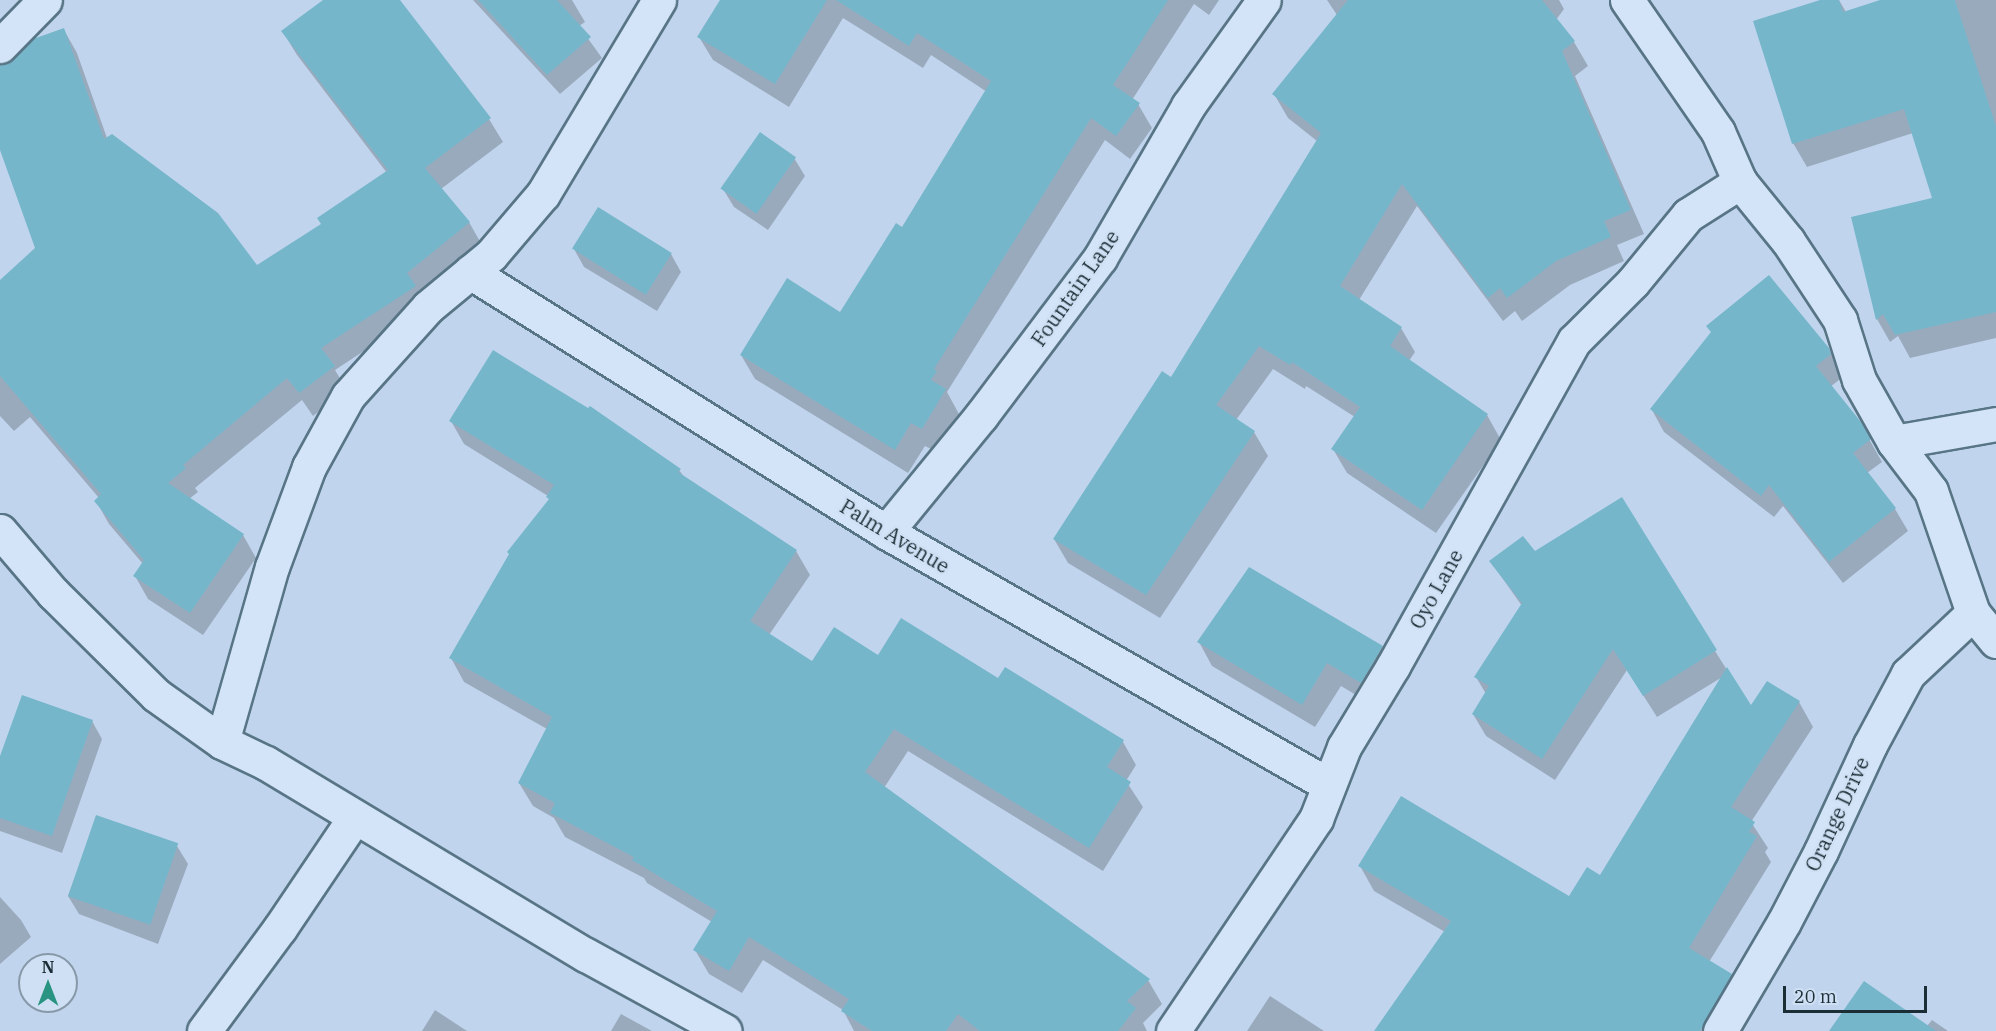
<!DOCTYPE html>
<style>
body{margin:0}
#map{position:relative;width:1996px;height:1031px;overflow:hidden;background:#c0d5ed;font-family:"IBM Plex Serif",serif}
div>[style]{position:absolute}
[style*='--x']{left:calc(var(--x)*1px);top:calc(var(--y)*1px);width:calc(var(--w)*1px);rotate:calc(var(--a)*1deg)}
.shadow>*{inset:0;background:#0003}
.building>*{inset:0;background:#76b6cb;transform-origin:0 0}
.roads{filter:drop-shadow(2px 0 #587586) drop-shadow(-2px 0 #587586) drop-shadow(0 2px #587586) drop-shadow(0 -2px #587586)}
.street>*{height:33px;margin:-16.5px;padding:0 16.5px;transform-origin:16.5px;border-radius:16.5px;background:#d3e4f8}
span{translate:-50% -50%;white-space:nowrap;text-align:center;line-height:1.15;-webkit-text-stroke:5px #cfe0f5;paint-order:stroke}
.street-label{font-size:20px;color:#1c2e35}
.north{position:absolute;left:18px;top:953px;width:60px;height:60px;box-sizing:border-box;background:#cfe0f5;border:2px solid #8799a8;border-radius:50%;rotate:0deg;font-size:16px;font-weight:700;line-height:24px;text-align:center;color:#1c2e35}
.north::after{content:'';display:block;margin:auto;width:21px;height:27px;background:#299481;clip-path:polygon(50% 0,100% 100%,50% 72%,0 100%)}
.scale{position:absolute;left:1783px;top:986px;width:144px;height:27px;box-sizing:border-box;border:3px solid #1c2e35;border-top:0;padding-left:8px;font-size:18px;line-height:21px;white-space:nowrap;color:#1c2e35;-webkit-text-stroke:4px #cfe0f5;paint-order:stroke}
</style>
<div id="map">
<div class="shadow">
<i style="clip-path:polygon(326px 0,399px 0,489px 119px,503px 142px,441px 189px,469px 222px,482px 245px,428px 309px,335px 370px,347px 390px,313px 416px,302px 400px,195px 488px,198px 492px,189px 499px,243px 535px,256px 558px,203px 635px,148px 599px,135px 576px,143px 564px,109px 524px,96px 501px,99px 498px,30px 417px,14px 431px,0 416px,0 282px,37px 248px,0 146px,0 85px,64px 30px,77px 53px,107px 138px,257px 267px,323px 225px,387px 173px,297px 55px,283px 32px)"></i>
<i style="clip-path:polygon(473px 0,572px 0,585px 22px,579px 26px,602px 58px,560px 94px)"></i>
<i style="clip-path:polygon(722px 0,1219px 0,1209px 15px,1194px 4px,1132px 100px,1138px 104px,1152px 128px,1130px 159px,1105px 140px,947px 392px,959px 414px,935px 451px,925px 446px,908px 473px,755px 379px,741px 355px,841px 314px,903px 229px,987px 92px,931px 55px,923px 68px,843px 18px,789px 107px,713px 60px,699px 37px)"></i>
<i style="clip-path:polygon(1327px 0,1559px 0,1564px 9px,1556px 20px,1574px 42px,1588px 66px,1575px 76px,1644px 234px,1617px 245px,1624px 261px,1570px 285px,1522px 321px,1515px 311px,1503px 321px,1417px 206px,1359px 300px,1401px 328px,1415px 352px,1409px 361px,1487px 415px,1501px 440px,1436px 533px,1347px 473px,1333px 449px,1355px 417px,1306px 386px,1305px 389px,1273px 369px,1236px 420px,1254px 432px,1268px 456px,1160px 618px,1068px 563px,1054px 539px,1171px 379px,1317px 141px,1288px 118px,1274px 94px,1337px 15px)"></i>
<i style="clip-path:polygon(1825px 0,1839px 0,1846px 12px,1885px 0,1996px 0,1996px 338px,1910px 358px,1898px 336px,1890px 342px,1877px 319px,1853px 218px,1934px 199px,1913px 133px,1807px 167px,1793px 143px)"></i>
<i style="clip-path:polygon(794px 158px,805px 176px,768px 230px,734px 207px,723px 189px)"></i>
<i style="clip-path:polygon(574px 249px,671px 254px,681px 272px,657px 311px,584px 267px)"></i>
<i style="clip-path:polygon(1828px 348px,1843px 377px,1830px 387px,1860px 423px,1882px 462px,1867px 473px,1895px 509px,1908px 531px,1843px 583px,1783px 506px,1774px 517px,1664px 432px,1652px 410px)"></i>
<i style="clip-path:polygon(451px 421px,679px 470px,685px 478px,796px 551px,810px 575px,769px 635px,813px 663px,878px 657px,999px 680px,1123px 742px,1136px 765px,1126px 781px,1143px 807px,1103px 871px,908px 751px,884px 788px,1148px 980px,1162px 1004px,1143px 1023px,1147px 1031px,854px 1031px,843px 1010px,763px 960px,742px 993px,709px 974px,695px 950px,712px 922px,647px 883px,644px 878px,565px 837px,554px 818px,533px 806px,519px 783px,547px 729px,464px 682px,451px 658px,550px 501px,548px 496px,464px 444px)"></i>
<i style="clip-path:polygon(1534px 553px,1715px 651px,1751px 708px,1799px 702px,1813px 727px,1751px 822px,1768px 848px,1765px 852px,1771px 862px,1709px 962px,1731px 975px,1745px 1000px,1727px 1031px,1376px 1031px,1445px 932px,1374px 891px,1360px 866px,1569px 898px,1601px 877px,1724px 676px,1657px 717px,1627px 670px,1555px 780px,1486px 736px,1473px 714px,1486px 694px,1476px 677px,1522px 606px,1491px 562px)"></i>
<i style="clip-path:polygon(1199px 642px,1382px 647px,1395px 670px,1374px 706px,1341px 686px,1315px 727px,1212px 666px)"></i>
<i style="clip-path:polygon(92px 721px,102px 739px,62px 853px,0 831px,0 761px)"></i>
<i style="clip-path:polygon(97px 817px,177px 846px,188px 864px,158px 944px,79px 914px,68px 896px)"></i>
<i style="clip-path:polygon(0 897px,21px 920px,31px 937px,0 964px)"></i>
<i style="clip-path:polygon(1270px 996px,1324px 1031px,1247px 1031px)"></i>
<i style="clip-path:polygon(435px 1010px,467px 1031px,422px 1031px)"></i>
<i style="clip-path:polygon(621px 1014px,652px 1031px,611px 1031px)"></i>
<i style="clip-path:polygon(1932px 1020px,1948px 1031px,1831px 1031px,1927px 1026px)"></i>
</div>
<div class="building">
<i style="clip-path:polygon(323px 0,400px 0,491px 118px,425px 168px,470px 222px,407px 273px,416px 286px,321px 348px,335px 366px,299px 393px,287px 378px,183px 465px,186px 468px,168px 483px,244px 534px,190px 613px,133px 576px,144px 560px,94px 501px,101px 494px,0 376px,0 280px,35px 248px,0 150px,0 64px,13px 59px,33px 39px,64px 28px,104px 139px,112px 134px,218px 213px,257px 265px,321px 224px,317px 218px,388px 170px,281px 31px)"></i>
<i style="clip-path:polygon(478px 0,557px 0,591px 37px,547px 75px)"></i>
<i style="clip-path:polygon(720px 0,827px 0,775px 84px,697px 37px)"></i>
<i style="clip-path:polygon(836px 0,1168px 0,1113px 85px,1140px 103px,1116px 136px,1091px 118px,934px 369px,937px 371px,931px 380px,946px 389px,922px 429px,911px 423px,895px 450px,740px 355px,787px 278px,840px 312px,896px 223px,902px 227px,991px 81px,917px 33px,909px 46px)"></i>
<i style="clip-path:polygon(1348px 0,1542px 0,1575px 41px,1562px 51px,1631px 210px,1604px 221px,1611px 237px,1556px 261px,1507px 298px,1500px 288px,1488px 298px,1402px 184px,1340px 286px,1402px 327px,1390px 346px,1488px 414px,1422px 510px,1331px 449px,1360px 407px,1292px 362px,1290px 365px,1259px 346px,1216px 405px,1255px 431px,1146px 595px,1053px 539px,1162px 371px,1171px 377px,1321px 133px,1272px 94px)"></i>
<i style="clip-path:polygon(1820px 0,1839px 0,1843px 12px,1880px 0,1955px 0,1996px 126px,1996px 312px,1895px 335px,1883px 314px,1876px 320px,1851px 217px,1932px 198px,1904px 109px,1792px 144px,1753px 21px)"></i>
<i style="left:760px;top:132px;width:44px;height:69px;rotate:35deg"></i>
<i style="left:598px;top:207px;width:87px;height:49px;rotate:32deg"></i>
<i style="clip-path:polygon(1769px 275px,1829px 348px,1831px 354px,1816px 366px,1861px 422px,1871px 439px,1853px 453px,1896px 508px,1829px 562px,1769px 485px,1761px 496px,1650px 409px,1711px 332px,1706px 326px)"></i>
<i style="clip-path:polygon(493px 350px,588px 408px,590px 406px,681px 469px,678px 472px,797px 550px,750px 621px,812px 661px,834px 627px,878px 655px,901px 618px,998px 678px,1005px 667px,1124px 740px,1107px 767px,1131px 782px,1089px 848px,894px 729px,865px 772px,1150px 979px,1127px 1001px,1136px 1008px,1118px 1031px,980px 1031px,958px 1014px,946px 1031px,872px 1031px,841px 1011px,849px 999px,749px 937px,729px 971px,693px 950px,717px 911px,632px 860px,634px 857px,550px 813px,555px 803px,518px 783px,552px 717px,449px 658px,509px 554px,507px 552px,549px 499px,546px 497px,554px 485px,449px 421px)"></i>
<i style="clip-path:polygon(1622px 497px,1717px 650px,1643px 696px,1613px 649px,1542px 759px,1472px 714px,1489px 686px,1474px 677px,1522px 603px,1489px 561px,1523px 536px,1535px 551px)"></i>
<i style="clip-path:polygon(1249px 567px,1383px 646px,1361px 683px,1327px 663px,1302px 705px,1197px 642px)"></i>
<i style="clip-path:polygon(1727px 667px,1751px 705px,1767px 681px,1800px 701px,1731px 807px,1755px 822px,1749px 832px,1757px 836px,1689px 948px,1732px 974px,1700px 1031px,1374px 1031px,1451px 921px,1358px 866px,1401px 796px,1569px 896px,1587px 867px,1600px 875px)"></i>
<i style="clip-path:polygon(22px 695px,93px 720px,52px 836px,0 818px,0 756px)"></i>
<i style="left:96px;top:815px;width:87px;height:86px;rotate:19deg"></i>
<i style="clip-path:polygon(1864px 981px,1936px 1031px,1829px 1031px)"></i>
</div>
<div class="roads">
<div class="street">
<i style="--x:1627;--y:0;--w:160;--a:55.4"></i>
<i style="--x:1718;--y:132;--w:55;--a:66.3"></i>
<i style="--x:1740;--y:182;--w:76;--a:50.9"></i>
<i style="--x:1788;--y:241;--w:95;--a:56.6"></i>
<i style="--x:1840;--y:320;--w:63;--a:72.4"></i>
<i style="--x:1859;--y:380;--w:71;--a:60.6"></i>
<i style="--x:1894;--y:442;--w:61;--a:52.9"></i>
<i style="--x:1931;--y:491;--w:129;--a:71"></i>
<i style="--x:1973;--y:613;--w:36;--a:51"></i>
<i style="--x:0;--y:46;--w:64;--a:-45.6"></i>
<i style="--x:470;--y:272;--w:491;--a:32"></i>
<i style="--x:886;--y:532;--w:510;--a:29.73"></i>
<i style="--x:1894;--y:442;--w:104;--a:-10"></i>
<i style="--x:0;--y:531;--w:82;--a:49.5"></i>
<i style="--x:53;--y:593;--w:145;--a:44.7"></i>
<i style="--x:156;--y:695;--w:81;--a:35.5"></i>
<i style="--x:222;--y:742;--w:49;--a:25.5"></i>
<i style="--x:266;--y:763;--w:373;--a:31"></i>
<i style="--x:586;--y:955;--w:158;--a:28.7"></i>
<i style="--x:886;--y:532;--w:150;--a:-50.7"></i>
<i style="--x:981;--y:416;--w:198;--a:-53"></i>
<i style="--x:1100;--y:258;--w:176;--a:-59.9"></i>
<i style="--x:1188;--y:106;--w:130;--a:-54.4"></i>
<i style="--x:222;--y:742;--w:182;--a:-74.1"></i>
<i style="--x:272;--y:567;--w:107;--a:-69.7"></i>
<i style="--x:309;--y:467;--w:81;--a:-61.2"></i>
<i style="--x:348;--y:396;--w:120;--a:-48"></i>
<i style="--x:428;--y:307;--w:82;--a:-39.5"></i>
<i style="--x:491;--y:255;--w:80;--a:-49.6"></i>
<i style="--x:543;--y:194;--w:226;--a:-59.1"></i>
<i style="--x:204;--y:1031;--w:128;--a:-53.6"></i>
<i style="--x:280;--y:928;--w:134;--a:-56"></i>
<i style="--x:1173;--y:1031;--w:256;--a:-56"></i>
<i style="--x:1316;--y:819;--w:77;--a:-68.7"></i>
<i style="--x:1344;--y:747;--w:95;--a:-58.8"></i>
<i style="--x:1393;--y:666;--w:372;--a:-60.9"></i>
<i style="--x:1574;--y:341;--w:83;--a:-45"></i>
<i style="--x:1633;--y:282;--w:87;--a:-50.6"></i>
<i style="--x:1688;--y:215;--w:62;--a:-32.4"></i>
<i style="--x:1720;--y:1031;--w:126;--a:-59.6"></i>
<i style="--x:1784;--y:922;--w:80;--a:-62.5"></i>
<i style="--x:1821;--y:851;--w:117;--a:-65.2"></i>
<i style="--x:1870;--y:745;--w:81;--a:-61.8"></i>
<i style="--x:1908;--y:674;--w:89;--a:-43.2"></i>
</div>
</div>
<div class="street-label">
<span style="left:1075px;top:288px;rotate:-55deg">Fountain Lane</span>
<span style="left:895px;top:536px;rotate:31deg">Palm Avenue</span>
<span style="left:1436px;top:589px;rotate:-61deg">Oyo Lane</span>
<span style="left:1837px;top:814px;rotate:-65deg">Orange Drive</span>
</div>
<div class="north">N</div>
<div class="scale">20 m</div>
</div>
